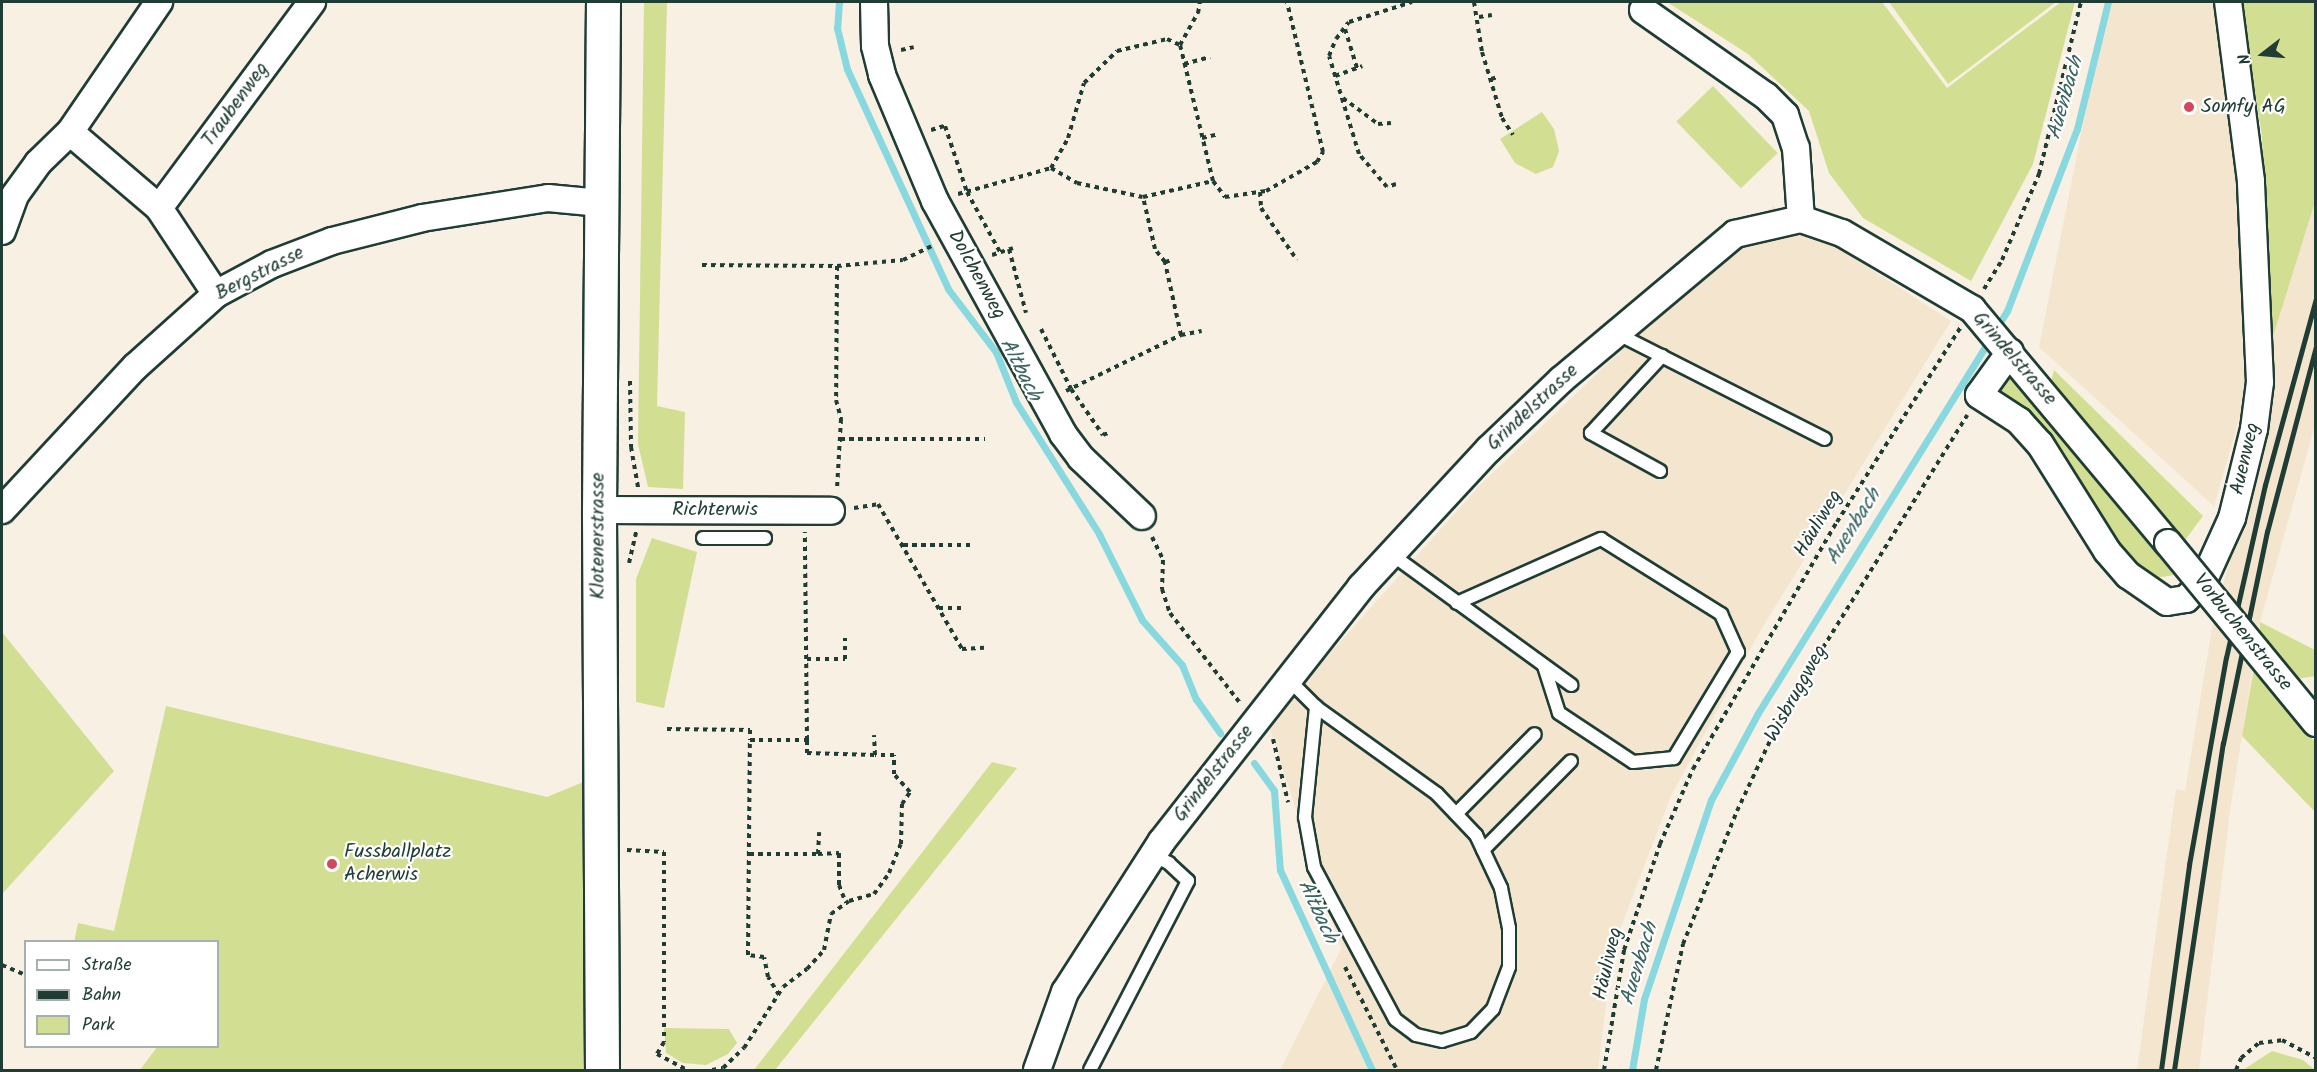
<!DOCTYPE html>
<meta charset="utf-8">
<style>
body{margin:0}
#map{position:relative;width:2317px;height:1072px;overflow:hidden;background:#f8f0e2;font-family:Kalam,sans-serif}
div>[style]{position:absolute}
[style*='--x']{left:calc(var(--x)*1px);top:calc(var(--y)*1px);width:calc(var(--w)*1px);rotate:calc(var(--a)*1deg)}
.built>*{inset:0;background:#f4e6ce}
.green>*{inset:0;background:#d2df92;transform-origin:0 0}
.stream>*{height:7px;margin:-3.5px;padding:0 3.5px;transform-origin:3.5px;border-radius:3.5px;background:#87d8df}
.path>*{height:4px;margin-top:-2px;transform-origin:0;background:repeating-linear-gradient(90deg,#1f3d34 0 4.5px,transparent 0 9px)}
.roads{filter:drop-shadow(2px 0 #1f3d34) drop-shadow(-2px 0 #1f3d34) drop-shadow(0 2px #1f3d34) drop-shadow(0 -2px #1f3d34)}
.lane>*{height:12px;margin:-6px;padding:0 6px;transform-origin:6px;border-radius:6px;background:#fff}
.street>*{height:26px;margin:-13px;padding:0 13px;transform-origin:13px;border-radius:13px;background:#fff}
.secondary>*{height:33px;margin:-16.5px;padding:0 16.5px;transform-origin:16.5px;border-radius:16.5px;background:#fff}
.rail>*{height:4.5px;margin:-2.25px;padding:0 2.25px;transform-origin:2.25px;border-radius:2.25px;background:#1f3d34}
.bridges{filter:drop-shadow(2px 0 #1f3d34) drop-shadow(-2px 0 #1f3d34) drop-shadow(0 2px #1f3d34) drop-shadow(0 -2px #1f3d34)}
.street-bridge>*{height:26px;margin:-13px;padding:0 13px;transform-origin:13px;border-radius:13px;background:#fff}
.dots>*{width:16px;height:16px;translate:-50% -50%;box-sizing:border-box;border:3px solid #fff;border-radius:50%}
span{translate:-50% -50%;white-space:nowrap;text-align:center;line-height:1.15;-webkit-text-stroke:4.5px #fff;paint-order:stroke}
.street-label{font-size:20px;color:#1f3d34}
.poi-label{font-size:20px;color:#1f3d34}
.left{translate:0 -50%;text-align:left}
.water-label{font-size:21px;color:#39645f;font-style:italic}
.frame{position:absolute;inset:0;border:3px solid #1f3d34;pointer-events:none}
.legend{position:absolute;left:24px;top:940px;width:195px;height:108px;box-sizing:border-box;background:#fff;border:2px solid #a5b1ae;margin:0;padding:8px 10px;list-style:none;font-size:18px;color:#1f3d34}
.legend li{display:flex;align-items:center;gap:12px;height:30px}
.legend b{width:30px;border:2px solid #a5b1ae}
.north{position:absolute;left:2233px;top:24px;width:60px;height:60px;-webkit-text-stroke:4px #fff;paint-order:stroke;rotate:254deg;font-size:16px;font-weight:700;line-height:24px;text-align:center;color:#1f3d34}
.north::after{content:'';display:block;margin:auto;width:21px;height:27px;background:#1f3d34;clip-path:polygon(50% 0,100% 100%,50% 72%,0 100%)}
</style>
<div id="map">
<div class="built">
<i style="clip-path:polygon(2107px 2px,2223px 2px,2252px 294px,2252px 375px,2214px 506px,2039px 347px)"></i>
<i style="clip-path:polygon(2315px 202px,2315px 425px,2260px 622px,2230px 811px,2199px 1070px,2137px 1070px,2176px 789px,2185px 791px,2213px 622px,2257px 459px,2267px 356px)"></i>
<i style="clip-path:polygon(1773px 206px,1951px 321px,1759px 633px,1671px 796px,1613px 948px,1598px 1070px,1280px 1070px,1341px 949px,1268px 723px,1479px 486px)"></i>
</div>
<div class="green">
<i style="clip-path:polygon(644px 2px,667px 2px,657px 406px,685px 412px,683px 489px,648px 487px,638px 444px)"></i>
<i style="clip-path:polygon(1667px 2px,1882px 2px,1947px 88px,2061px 2px,2075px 2px,2033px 164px,1971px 281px,1863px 218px,1829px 173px,1809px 111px,1748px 54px)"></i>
<i style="clip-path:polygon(1889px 2px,2056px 2px,1948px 84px)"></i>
<i style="clip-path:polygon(2241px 2px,2315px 2px,2315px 202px,2267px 356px,2262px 136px)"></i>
<i style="left:1713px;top:86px;width:93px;height:51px;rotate:46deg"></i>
<i style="clip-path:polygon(1542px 112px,1554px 129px,1559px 151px,1553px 167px,1536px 174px,1515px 163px,1500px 139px)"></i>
<i style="clip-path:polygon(2054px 370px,2203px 516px,2183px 543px,2051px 382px)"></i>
<i style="clip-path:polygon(2010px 372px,2174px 575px,2144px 580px,2110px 544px,2030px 421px,1995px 387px)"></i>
<i style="clip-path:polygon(652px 538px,697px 552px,664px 708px,636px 702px,636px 579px)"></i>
<i style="clip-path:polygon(2260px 622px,2315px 650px,2315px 676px,2297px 679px,2260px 634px)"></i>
<i style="clip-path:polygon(2px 632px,114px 771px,2px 894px)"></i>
<i style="clip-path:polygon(2254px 668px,2315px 742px,2315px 812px,2242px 736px)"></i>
<i style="clip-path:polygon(166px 706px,547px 797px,588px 780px,587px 1070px,140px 1070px,157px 1047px,218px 1046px,218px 942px,74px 942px,78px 923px,114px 931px)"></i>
<i style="clip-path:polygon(992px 762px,1017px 768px,775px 1070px,754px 1070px)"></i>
<i style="clip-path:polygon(664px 1028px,729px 1029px,737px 1043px,728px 1054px,706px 1065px,683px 1063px,666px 1053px)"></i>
<i style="clip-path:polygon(2272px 1051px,2303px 1060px,2315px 1070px,2243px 1070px)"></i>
</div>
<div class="stream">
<i style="--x:839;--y:2;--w:26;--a:94"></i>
<i style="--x:837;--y:28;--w:42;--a:76.3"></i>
<i style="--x:847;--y:69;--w:242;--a:65.3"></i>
<i style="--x:948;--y:289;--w:79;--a:52.7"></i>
<i style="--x:996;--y:352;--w:54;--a:68.2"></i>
<i style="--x:1016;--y:402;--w:156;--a:57.8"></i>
<i style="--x:1099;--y:534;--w:96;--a:63.4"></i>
<i style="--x:1142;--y:620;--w:60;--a:48.4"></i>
<i style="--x:1182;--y:665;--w:37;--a:68"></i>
<i style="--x:1196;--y:699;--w:42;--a:54.8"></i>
<i style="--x:1995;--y:330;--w:22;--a:-58"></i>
<i style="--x:2007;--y:311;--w:195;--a:-69"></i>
<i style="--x:2077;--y:129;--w:131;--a:-76.3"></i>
<i style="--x:1254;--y:763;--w:34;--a:54"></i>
<i style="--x:1274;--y:791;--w:79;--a:85.7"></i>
<i style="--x:1280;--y:870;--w:220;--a:65.3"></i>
<i style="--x:1632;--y:1070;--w:72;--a:-80.4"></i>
<i style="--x:1644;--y:999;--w:210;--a:-71.4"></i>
<i style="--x:1711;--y:800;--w:99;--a:-61.6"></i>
<i style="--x:1758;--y:713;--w:440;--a:-58.2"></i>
</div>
<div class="path">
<i style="--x:1474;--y:2;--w:51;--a:80.9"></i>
<i style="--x:1482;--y:52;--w:69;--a:73.1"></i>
<i style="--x:1502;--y:118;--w:20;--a:57"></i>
<i style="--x:1479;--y:17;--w:13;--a:-9"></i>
<i style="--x:1345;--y:29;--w:41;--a:72.9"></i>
<i style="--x:901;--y:50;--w:13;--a:-13"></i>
<i style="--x:1184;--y:64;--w:27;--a:-15"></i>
<i style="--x:1335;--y:76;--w:29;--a:-20"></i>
<i style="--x:1491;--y:79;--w:7;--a:-16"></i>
<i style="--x:1343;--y:98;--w:44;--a:36.6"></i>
<i style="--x:1378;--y:124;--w:13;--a:-4"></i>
<i style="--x:945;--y:126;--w:70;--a:71.6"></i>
<i style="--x:967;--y:192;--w:68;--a:61.2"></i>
<i style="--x:931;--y:130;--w:17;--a:-17"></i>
<i style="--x:1202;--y:138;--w:17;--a:-13"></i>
<i style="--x:1051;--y:168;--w:30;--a:30"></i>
<i style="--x:1077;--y:183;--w:67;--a:12"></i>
<i style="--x:1213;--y:181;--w:20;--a:53"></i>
<i style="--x:1225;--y:197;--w:41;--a:-8.3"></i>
<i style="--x:1266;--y:191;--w:59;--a:-29.6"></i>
<i style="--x:1317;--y:162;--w:12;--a:-59"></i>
<i style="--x:1323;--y:152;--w:154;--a:-103.5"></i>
<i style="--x:1396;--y:184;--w:9;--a:162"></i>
<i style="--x:1387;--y:187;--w:43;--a:-130.3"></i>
<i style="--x:1359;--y:154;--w:102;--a:-107"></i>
<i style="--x:1329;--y:56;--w:18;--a:-68"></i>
<i style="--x:1336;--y:39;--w:21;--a:-53"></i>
<i style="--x:1349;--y:22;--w:66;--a:-17.6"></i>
<i style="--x:1260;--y:192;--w:16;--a:86"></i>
<i style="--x:1261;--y:208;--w:63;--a:55.3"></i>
<i style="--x:958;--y:194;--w:97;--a:-15.6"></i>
<i style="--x:1051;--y:168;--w:34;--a:-60"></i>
<i style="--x:1068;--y:138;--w:57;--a:-73.8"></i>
<i style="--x:1084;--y:83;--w:46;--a:-44.1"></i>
<i style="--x:1117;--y:51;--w:51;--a:-13.5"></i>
<i style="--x:1167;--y:39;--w:14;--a:25"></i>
<i style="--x:1009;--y:249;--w:66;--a:75.1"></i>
<i style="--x:992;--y:255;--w:22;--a:-18"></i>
<i style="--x:1165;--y:262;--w:7;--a:-16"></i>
<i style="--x:702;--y:265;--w:135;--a:0.4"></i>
<i style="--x:837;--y:266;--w:134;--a:90.4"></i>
<i style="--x:836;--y:400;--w:20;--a:75"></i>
<i style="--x:841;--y:419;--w:70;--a:93.3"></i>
<i style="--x:837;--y:266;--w:66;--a:-5.2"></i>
<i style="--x:903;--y:260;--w:32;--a:-26"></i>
<i style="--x:1984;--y:289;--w:34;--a:-58"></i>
<i style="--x:2002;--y:260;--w:94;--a:-66.7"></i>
<i style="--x:2039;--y:174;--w:177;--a:-76.3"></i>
<i style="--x:1041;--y:329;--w:67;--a:63.4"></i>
<i style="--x:1071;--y:389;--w:56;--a:55.2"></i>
<i style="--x:1103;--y:435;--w:5;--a:-22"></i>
<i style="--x:1181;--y:335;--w:21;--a:-11"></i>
<i style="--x:630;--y:381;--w:66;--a:89.1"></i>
<i style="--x:631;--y:447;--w:41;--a:80.1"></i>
<i style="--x:1066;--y:391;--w:128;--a:-26"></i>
<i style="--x:1181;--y:335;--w:75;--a:-102.4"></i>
<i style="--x:1165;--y:262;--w:16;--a:-128"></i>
<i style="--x:1155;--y:249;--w:53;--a:-103"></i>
<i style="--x:1143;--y:197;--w:72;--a:-12.9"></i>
<i style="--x:1213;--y:181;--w:140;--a:-103.6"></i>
<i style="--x:1180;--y:45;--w:37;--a:-61"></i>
<i style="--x:1198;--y:13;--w:11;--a:-80"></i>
<i style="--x:840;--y:439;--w:145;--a:0"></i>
<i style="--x:854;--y:508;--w:24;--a:-9"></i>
<i style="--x:878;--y:504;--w:168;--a:59.9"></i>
<i style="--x:962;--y:649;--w:22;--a:-3"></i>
<i style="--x:1152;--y:537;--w:25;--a:64"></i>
<i style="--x:1163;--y:560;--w:29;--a:92"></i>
<i style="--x:1162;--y:589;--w:25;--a:72"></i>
<i style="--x:1170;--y:613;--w:114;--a:52.1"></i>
<i style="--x:903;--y:545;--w:71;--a:0"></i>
<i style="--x:629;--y:563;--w:32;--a:-77"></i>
<i style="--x:939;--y:608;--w:27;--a:0"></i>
<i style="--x:807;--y:659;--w:38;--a:0"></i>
<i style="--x:845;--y:659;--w:21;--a:-90"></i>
<i style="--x:667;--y:729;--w:83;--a:0.7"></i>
<i style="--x:750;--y:730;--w:10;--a:90"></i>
<i style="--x:1273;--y:739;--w:65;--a:76.6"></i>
<i style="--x:807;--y:740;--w:13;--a:90"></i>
<i style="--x:807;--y:753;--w:68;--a:1.7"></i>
<i style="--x:875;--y:755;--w:20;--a:-93"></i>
<i style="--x:627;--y:850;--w:37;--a:3"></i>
<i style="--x:664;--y:852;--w:190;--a:90"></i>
<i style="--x:664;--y:1042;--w:14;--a:120"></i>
<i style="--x:657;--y:1054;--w:34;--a:28"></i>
<i style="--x:749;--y:854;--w:69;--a:0"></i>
<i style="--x:818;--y:854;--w:22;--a:-87"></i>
<i style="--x:818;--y:854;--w:21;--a:-3"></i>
<i style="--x:839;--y:853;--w:32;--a:90"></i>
<i style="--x:839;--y:885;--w:19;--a:69"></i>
<i style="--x:2;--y:965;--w:26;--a:23"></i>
<i style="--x:1345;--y:967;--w:115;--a:63.2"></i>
<i style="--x:779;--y:995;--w:21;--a:-121"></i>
<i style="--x:768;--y:977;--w:20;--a:-101"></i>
<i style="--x:764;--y:957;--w:16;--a:-173"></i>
<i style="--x:748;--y:955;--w:215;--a:-89.5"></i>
<i style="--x:750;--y:740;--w:57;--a:0"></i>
<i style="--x:807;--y:740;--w:208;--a:-90.6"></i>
<i style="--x:712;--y:1070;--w:11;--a:-10"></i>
<i style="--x:723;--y:1068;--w:29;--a:-44"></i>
<i style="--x:744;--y:1048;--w:72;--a:-57.4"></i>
<i style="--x:783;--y:987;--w:30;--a:-37"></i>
<i style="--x:807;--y:969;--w:25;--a:-48"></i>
<i style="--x:824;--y:950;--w:37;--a:-79"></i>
<i style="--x:831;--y:914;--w:22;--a:-36"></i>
<i style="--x:849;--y:901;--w:26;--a:-16"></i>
<i style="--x:874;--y:894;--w:26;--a:-54"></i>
<i style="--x:889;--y:873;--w:31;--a:-68"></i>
<i style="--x:901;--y:844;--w:40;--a:-88.6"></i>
<i style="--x:902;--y:804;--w:14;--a:-56"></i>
<i style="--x:910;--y:792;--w:24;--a:-132"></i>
<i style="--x:894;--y:774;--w:19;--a:-90"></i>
<i style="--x:894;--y:755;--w:19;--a:180"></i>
<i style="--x:1604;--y:1070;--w:122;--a:-80.5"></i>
<i style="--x:1624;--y:950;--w:112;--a:-71.2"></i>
<i style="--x:1660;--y:844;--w:82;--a:-66.3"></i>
<i style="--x:1693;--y:769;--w:286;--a:-59.8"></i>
<i style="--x:1837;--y:522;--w:230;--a:-57.6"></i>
<i style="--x:1656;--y:1070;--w:129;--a:-77.9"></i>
<i style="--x:1683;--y:944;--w:144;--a:-67.9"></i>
<i style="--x:1737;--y:811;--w:113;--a:-64.8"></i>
<i style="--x:1785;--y:709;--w:346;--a:-58.2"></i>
<i style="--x:2236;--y:1070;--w:13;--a:-67"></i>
<i style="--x:2241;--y:1058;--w:23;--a:-40"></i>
<i style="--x:2259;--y:1043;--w:23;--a:-7"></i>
<i style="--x:2282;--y:1040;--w:38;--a:28"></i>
</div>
<div class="roads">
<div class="lane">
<i style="--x:1616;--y:333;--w:234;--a:26.9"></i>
<i style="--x:1660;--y:471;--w:79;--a:-151.2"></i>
<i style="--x:1591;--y:433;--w:105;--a:-47.3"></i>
<i style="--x:703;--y:538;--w:62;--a:0"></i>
<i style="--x:1391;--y:554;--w:223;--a:36"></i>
<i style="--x:1457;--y:603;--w:158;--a:-24"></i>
<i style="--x:1601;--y:539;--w:142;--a:32"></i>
<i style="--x:1721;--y:614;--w:42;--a:65.9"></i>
<i style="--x:1738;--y:652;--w:124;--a:121.1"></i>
<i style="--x:1674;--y:758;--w:41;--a:174.4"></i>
<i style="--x:1633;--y:762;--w:89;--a:-146.5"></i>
<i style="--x:1559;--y:713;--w:49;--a:-107.7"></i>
<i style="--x:1288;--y:679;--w:40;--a:45"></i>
<i style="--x:1316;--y:707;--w:149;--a:35.7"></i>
<i style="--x:1437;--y:794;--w:57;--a:46.4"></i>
<i style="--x:1476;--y:835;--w:59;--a:64.7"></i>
<i style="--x:1501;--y:888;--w:41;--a:78.7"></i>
<i style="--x:1509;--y:928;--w:39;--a:90"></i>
<i style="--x:1509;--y:967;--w:45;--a:110.9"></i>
<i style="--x:1493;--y:1009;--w:32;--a:134"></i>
<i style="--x:1471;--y:1032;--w:30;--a:163"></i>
<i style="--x:1442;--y:1041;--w:27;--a:-167"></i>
<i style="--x:1416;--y:1035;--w:26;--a:-143"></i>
<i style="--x:1395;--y:1019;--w:172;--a:-118.1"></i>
<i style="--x:1314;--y:867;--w:51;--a:-100.2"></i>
<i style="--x:1305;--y:817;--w:111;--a:-84.3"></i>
<i style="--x:1456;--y:814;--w:112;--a:-45.4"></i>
<i style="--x:1483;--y:850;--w:125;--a:-45.3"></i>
<i style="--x:1090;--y:1070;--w:213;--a:-62.6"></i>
<i style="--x:1188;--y:881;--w:26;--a:-137"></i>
<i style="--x:1169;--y:863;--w:19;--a:-155"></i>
</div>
<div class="street">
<i style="--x:874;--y:2;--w:44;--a:88.7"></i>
<i style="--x:875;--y:46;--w:30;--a:76"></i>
<i style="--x:882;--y:75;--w:137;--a:67.2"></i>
<i style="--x:935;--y:201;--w:266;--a:61.2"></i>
<i style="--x:1063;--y:434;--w:30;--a:53"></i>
<i style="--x:1081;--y:458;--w:84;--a:43.6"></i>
<i style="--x:1643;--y:10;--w:150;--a:35"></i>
<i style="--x:1766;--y:96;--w:27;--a:45"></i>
<i style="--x:1785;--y:115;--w:35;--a:72"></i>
<i style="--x:1796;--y:148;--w:71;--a:86"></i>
<i style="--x:70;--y:132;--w:117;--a:40.5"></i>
<i style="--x:159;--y:208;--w:103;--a:56.5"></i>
<i style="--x:159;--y:208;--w:257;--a:-53.4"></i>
<i style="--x:2;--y:231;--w:38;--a:-70"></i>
<i style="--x:15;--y:195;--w:39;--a:-54"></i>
<i style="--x:38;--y:163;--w:45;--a:-44.1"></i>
<i style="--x:70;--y:132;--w:158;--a:-55.6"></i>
<i style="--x:2010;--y:352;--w:53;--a:125.8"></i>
<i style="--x:1979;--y:395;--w:48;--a:33"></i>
<i style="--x:2019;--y:421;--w:31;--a:48"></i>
<i style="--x:2040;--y:444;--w:126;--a:57.9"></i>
<i style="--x:2107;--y:551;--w:32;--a:49"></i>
<i style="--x:2128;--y:575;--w:47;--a:34.7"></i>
<i style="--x:2167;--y:602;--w:19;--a:-9"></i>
<i style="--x:2186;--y:599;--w:24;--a:-45"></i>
<i style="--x:2203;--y:582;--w:70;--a:-65.6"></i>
<i style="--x:2232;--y:518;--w:92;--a:-76.1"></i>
<i style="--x:2254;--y:429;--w:47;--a:-82.7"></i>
<i style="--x:2260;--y:382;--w:201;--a:-92.6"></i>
<i style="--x:2251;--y:181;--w:180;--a:-97.3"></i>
<i style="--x:2;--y:510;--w:195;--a:-47.1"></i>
<i style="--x:135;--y:367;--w:109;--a:-42"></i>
<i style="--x:216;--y:294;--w:64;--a:-28.2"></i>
<i style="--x:272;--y:264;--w:64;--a:-21"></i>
<i style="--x:332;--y:241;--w:93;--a:-14.3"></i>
<i style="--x:422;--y:218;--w:128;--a:-9"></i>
<i style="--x:548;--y:198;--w:53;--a:5.4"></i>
<i style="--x:599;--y:510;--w:232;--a:0.2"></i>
<i style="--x:1037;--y:1070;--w:83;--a:-70.3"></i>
<i style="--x:1065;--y:992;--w:179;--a:-57.3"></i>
<i style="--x:1162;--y:841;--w:323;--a:-51.9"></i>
<i style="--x:1361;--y:587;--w:188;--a:-47.2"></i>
<i style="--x:1489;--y:449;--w:100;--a:-43.8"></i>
<i style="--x:1561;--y:380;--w:227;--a:-40"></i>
<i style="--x:1735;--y:234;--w:68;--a:-12.8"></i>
<i style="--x:1801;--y:219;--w:43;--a:18.9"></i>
<i style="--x:1842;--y:233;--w:151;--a:30.3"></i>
<i style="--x:1972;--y:309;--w:305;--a:50.1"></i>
</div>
<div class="secondary">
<i style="--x:602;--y:1070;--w:560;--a:-90.31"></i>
<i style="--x:599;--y:510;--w:508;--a:-89.55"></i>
</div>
</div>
<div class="rail">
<i style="--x:2161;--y:1070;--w:207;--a:-82.2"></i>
<i style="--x:2189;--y:865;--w:210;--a:-79.9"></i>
<i style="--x:2226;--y:658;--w:177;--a:-77.3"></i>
<i style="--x:2265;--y:485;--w:193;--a:-74.7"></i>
<i style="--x:2174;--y:1070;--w:330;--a:-81.5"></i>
<i style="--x:2223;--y:744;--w:217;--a:-78.3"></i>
<i style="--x:2267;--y:532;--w:191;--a:-75.2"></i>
</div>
<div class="bridges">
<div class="street-bridge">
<i style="--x:2168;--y:543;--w:233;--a:50.6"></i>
</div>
</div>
<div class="dots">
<i style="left:2189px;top:107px;background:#d1495b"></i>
<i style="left:332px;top:864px;background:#d1495b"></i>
</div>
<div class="street-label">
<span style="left:236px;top:105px;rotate:-54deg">Traubenweg</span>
<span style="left:260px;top:274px;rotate:-27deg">Bergstrasse</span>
<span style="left:976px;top:275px;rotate:61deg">Dolchenweg</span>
<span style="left:2014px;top:359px;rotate:49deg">Grindelstrasse</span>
<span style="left:1533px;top:408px;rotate:-43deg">Grindelstrasse</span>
<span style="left:2246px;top:459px;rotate:-77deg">Auenweg</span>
<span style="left:715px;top:510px">Richterwis</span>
<span style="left:1819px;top:524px;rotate:-59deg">Häuliweg</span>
<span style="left:599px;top:536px;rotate:-90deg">Klotenerstrasse</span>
<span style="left:2242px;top:633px;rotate:51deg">Vorbuchenstrasse</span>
<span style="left:1797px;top:694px;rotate:-61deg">Wisbruggweg</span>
<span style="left:1214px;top:774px;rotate:-52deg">Grindelstrasse</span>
<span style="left:1609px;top:964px;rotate:-77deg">Häuliweg</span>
</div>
<div class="poi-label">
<span class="left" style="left:2201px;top:107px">Somfy AG</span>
<span class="left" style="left:344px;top:864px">Fussballplatz<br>Acherwis</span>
</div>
<div class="water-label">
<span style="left:2066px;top:98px;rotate:-74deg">Auenbach</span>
<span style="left:1020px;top:370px;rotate:63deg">Altbach</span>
<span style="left:1854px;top:527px;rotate:-58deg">Auenbach</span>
<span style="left:1317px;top:912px;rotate:65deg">Altbach</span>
<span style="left:1640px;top:964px;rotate:-73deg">Auenbach</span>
</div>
<div class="frame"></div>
<ul class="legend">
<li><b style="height:8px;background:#fff"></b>Straße</li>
<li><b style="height:8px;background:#1f3d34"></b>Bahn</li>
<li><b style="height:16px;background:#d2df92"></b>Park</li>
</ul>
<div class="north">N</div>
</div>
